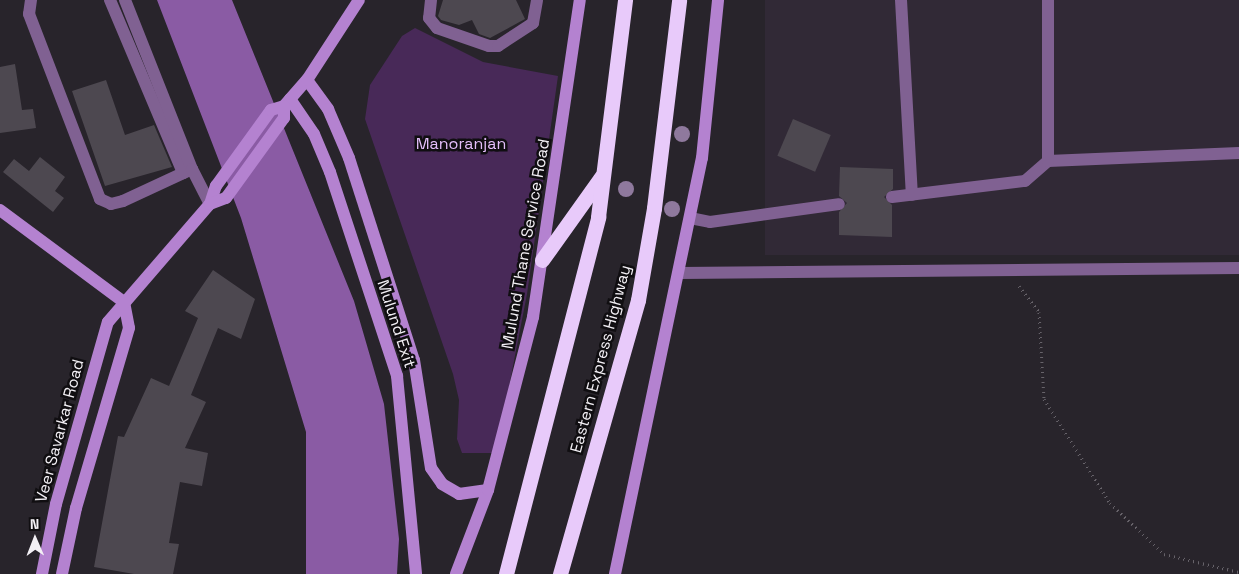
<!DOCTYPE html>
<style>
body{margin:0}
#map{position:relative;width:1239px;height:574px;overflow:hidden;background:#28242b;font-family:"Space Grotesk",sans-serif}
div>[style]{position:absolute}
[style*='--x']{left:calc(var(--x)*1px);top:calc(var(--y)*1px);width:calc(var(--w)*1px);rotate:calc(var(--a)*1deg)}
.built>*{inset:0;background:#312936;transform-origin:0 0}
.green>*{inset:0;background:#482958}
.water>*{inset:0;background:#8a5ba4}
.building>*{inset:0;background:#4d4850;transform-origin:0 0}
.path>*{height:3px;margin-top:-1.5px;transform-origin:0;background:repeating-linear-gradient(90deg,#67636a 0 1px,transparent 0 5px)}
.lane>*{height:12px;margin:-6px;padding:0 6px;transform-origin:6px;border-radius:6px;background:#806192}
.street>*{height:12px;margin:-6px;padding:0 6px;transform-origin:6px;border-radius:6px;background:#806192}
.secondary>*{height:12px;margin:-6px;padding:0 6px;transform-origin:6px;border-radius:6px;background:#b482d0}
.highway>*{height:15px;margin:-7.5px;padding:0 7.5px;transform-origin:7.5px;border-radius:7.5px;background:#e8cafa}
.trees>*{width:16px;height:16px;margin:-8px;border-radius:50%;background:#8f799d}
span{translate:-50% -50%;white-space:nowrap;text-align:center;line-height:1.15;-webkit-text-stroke:5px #100e11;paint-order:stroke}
.park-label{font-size:16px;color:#e3befa}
.street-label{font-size:16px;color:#f3f0f5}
.north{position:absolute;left:10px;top:514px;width:50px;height:50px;-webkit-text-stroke:4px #100e11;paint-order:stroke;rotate:359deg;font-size:14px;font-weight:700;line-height:20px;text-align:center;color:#f3f0f5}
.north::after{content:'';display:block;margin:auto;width:18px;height:22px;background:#f3f0f5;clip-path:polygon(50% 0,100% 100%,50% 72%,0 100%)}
</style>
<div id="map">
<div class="built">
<i style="left:765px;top:0;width:474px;height:255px"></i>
</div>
<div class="green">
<i style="clip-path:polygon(415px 28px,483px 62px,558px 76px,527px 294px,500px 433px,492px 453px,462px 453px,457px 439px,459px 400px,453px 374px,365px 119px,370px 85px,402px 36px)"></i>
</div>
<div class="water">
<i style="clip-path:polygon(157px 0,232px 0,354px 301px,384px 404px,399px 539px,397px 574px,306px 574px,306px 432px,241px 218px)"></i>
</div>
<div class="building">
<i style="clip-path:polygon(443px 0,516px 0,525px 19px,490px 38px,479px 34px,472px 20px,459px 25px,441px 20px,438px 16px)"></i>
<i style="clip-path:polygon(15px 64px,22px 110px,33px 109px,36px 128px,0 133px,0 67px)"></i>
<i style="clip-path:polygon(106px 80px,125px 135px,154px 125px,172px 167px,105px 186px,72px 91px)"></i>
<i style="left:793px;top:119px;width:41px;height:40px;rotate:23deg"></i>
<i style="clip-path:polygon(40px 157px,65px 177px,55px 191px,64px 198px,53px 212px,3px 172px,14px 159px,29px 171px)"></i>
<i style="clip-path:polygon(840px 167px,893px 169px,893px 189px,884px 197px,892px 205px,892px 237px,839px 235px,839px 212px,847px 203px,839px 196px)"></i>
<i style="clip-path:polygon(213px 270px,255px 299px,241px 339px,218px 328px,191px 395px,206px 402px,185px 448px,208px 453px,202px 486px,180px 482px,169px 543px,179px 544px,173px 574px,134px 574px,94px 567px,118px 436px,124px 437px,151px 378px,169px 386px,198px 318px,185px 311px)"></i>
</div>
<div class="path">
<i style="--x:1019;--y:286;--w:33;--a:52"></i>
<i style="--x:1039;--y:312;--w:87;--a:86.7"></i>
<i style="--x:1044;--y:399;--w:123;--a:57.6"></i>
<i style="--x:1110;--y:503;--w:74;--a:43.4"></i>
<i style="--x:1164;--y:554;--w:77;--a:13.5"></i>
</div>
<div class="lane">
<i style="--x:901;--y:0;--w:195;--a:86.8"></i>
<i style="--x:1048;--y:161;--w:191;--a:-2.4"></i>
<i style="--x:892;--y:197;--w:134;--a:-6.9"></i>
<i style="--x:1025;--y:181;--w:30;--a:-41"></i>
<i style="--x:1048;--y:161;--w:161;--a:-90"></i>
<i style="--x:690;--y:218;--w:20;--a:11"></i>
<i style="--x:710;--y:222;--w:130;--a:-7.9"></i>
<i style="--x:680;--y:273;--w:559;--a:-0.51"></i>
</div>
<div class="street">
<i style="--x:31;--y:0;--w:14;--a:98"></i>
<i style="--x:29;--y:14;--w:198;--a:69"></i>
<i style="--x:100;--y:199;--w:12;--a:24"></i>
<i style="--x:111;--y:204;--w:12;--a:-14"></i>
<i style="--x:123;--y:201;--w:76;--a:-24.9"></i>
<i style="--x:110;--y:0;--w:188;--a:67.1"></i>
<i style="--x:125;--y:0;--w:182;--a:68.4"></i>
<i style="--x:192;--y:169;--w:39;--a:63"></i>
<i style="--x:431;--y:0;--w:18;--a:96"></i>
<i style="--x:429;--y:18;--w:13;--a:51"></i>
<i style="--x:437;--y:28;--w:55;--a:19.1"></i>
<i style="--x:489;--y:46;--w:9;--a:0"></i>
<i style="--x:498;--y:46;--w:42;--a:-33.3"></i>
<i style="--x:533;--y:23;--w:23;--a:-80"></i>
</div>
<div class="secondary">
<i style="--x:307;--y:80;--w:36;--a:54"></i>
<i style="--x:328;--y:109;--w:53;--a:66.8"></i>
<i style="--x:349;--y:158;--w:212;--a:72.2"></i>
<i style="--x:414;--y:360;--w:109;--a:81.1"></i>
<i style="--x:431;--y:468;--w:19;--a:55"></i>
<i style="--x:442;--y:484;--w:20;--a:30"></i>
<i style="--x:459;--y:494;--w:29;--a:-8"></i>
<i style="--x:290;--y:99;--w:42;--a:55.6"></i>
<i style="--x:314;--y:134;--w:41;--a:67.2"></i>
<i style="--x:330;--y:172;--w:215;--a:71.8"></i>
<i style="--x:397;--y:376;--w:199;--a:84.5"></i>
<i style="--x:210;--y:204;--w:19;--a:-72"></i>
<i style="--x:216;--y:186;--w:94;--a:-54.1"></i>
<i style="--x:271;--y:110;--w:14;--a:-17"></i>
<i style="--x:284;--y:106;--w:35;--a:-49"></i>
<i style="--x:307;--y:80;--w:95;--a:-57"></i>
<i style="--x:0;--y:210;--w:154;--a:36.6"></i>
<i style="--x:124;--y:302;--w:26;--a:79"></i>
<i style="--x:129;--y:328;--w:188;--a:106.4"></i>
<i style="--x:76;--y:508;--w:67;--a:102"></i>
<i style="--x:42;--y:574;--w:71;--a:-78.7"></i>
<i style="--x:56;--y:504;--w:189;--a:-74.1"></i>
<i style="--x:108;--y:322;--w:156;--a:-49.2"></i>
<i style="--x:210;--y:204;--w:17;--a:-21"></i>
<i style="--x:226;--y:198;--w:99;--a:-54.1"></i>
<i style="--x:284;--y:118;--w:12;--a:-90"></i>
<i style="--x:456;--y:574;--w:90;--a:-69.1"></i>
<i style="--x:488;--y:490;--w:179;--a:-75.4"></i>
<i style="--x:533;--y:317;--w:320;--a:-81.6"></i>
<i style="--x:615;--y:574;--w:425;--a:-78.2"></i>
<i style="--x:702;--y:158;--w:159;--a:-84.2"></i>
</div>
<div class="highway">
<i style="--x:542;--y:260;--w:103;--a:-54.5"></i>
<i style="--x:506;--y:574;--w:369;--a:-75.5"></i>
<i style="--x:598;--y:217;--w:219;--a:-82.9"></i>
<i style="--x:560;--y:574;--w:285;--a:-74.1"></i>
<i style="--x:638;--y:300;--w:93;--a:-80.1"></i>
<i style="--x:654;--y:208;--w:209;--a:-83.1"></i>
</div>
<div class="trees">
<i style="left:682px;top:134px"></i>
<i style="left:626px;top:189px"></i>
<i style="left:672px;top:209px"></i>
</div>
<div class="park-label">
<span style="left:461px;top:144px">Manoranjan</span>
</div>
<div class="street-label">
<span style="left:526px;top:244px;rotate:-80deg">Mulund Thane Service Road</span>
<span style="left:396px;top:324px;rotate:72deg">Mulund Exit</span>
<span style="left:601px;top:359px;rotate:-75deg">Eastern Express Highway</span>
<span style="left:60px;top:431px;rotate:-75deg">Veer Savarkar Road</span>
</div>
<div class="north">N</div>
</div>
